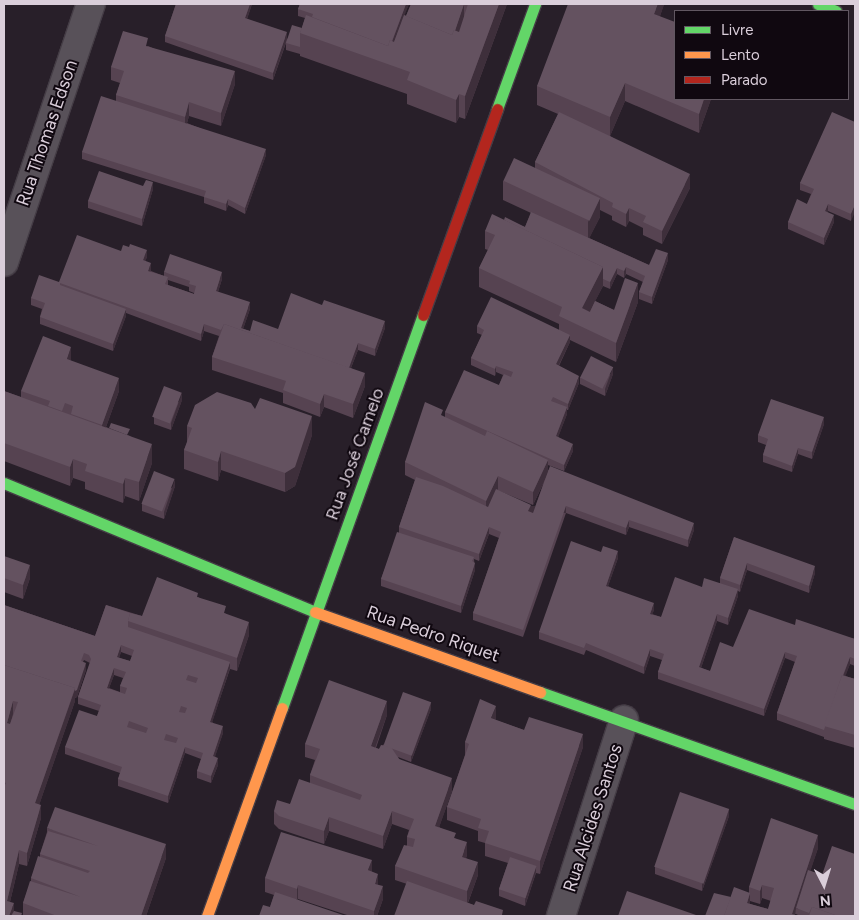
<!DOCTYPE html>
<meta charset="utf-8">
<style>
body{margin:0}
#map{position:relative;width:859px;height:920px;overflow:hidden;background:#281f29;font-family:Figtree,sans-serif}
div>[style]{position:absolute}
[style*='--x']{left:calc(var(--x)*1px);top:calc(var(--y)*1px);width:calc(var(--w)*1px);rotate:calc(var(--a)*1deg)}
.roads{filter:drop-shadow(1px 0 #443c45) drop-shadow(-1px 0 #443c45) drop-shadow(0 1px #443c45) drop-shadow(0 -1px #443c45)}
.street>*{height:28px;margin:-14px;padding:0 14px;transform-origin:14px;border-radius:14px;background:#585159}
.fast>*{height:11px;margin:-5.5px;padding:0 5.5px;transform-origin:5.5px;border-radius:5.5px;background:#63d668}
.slow>*{height:11px;margin:-5.5px;padding:0 5.5px;transform-origin:5.5px;border-radius:5.5px;background:#ff974d}
.jam>*{height:11px;margin:-5.5px;padding:0 5.5px;transform-origin:5.5px;border-radius:5.5px;background:#b3261e}
.wall>*{inset:0;background:#564351}
.shaded-wall>*{inset:0;background:#3e2f3b;transform-origin:0 0}
.building>*{inset:0;background:#645260;transform-origin:0 0}
span{translate:-50% -50%;white-space:nowrap;text-align:center;line-height:1.15;-webkit-text-stroke:4px #100810;paint-order:stroke}
.street-label{font-size:18px;color:#daceda}
.frame{position:absolute;inset:0;border:5px solid #daceda;pointer-events:none}
.legend{position:absolute;left:674px;top:10px;width:175px;height:90px;box-sizing:border-box;background:#100810;border:1px solid #615761;margin:0;padding:6px 9px;list-style:none;font-size:15px;color:#daceda}
.legend li{display:flex;align-items:center;gap:10px;height:25px}
.legend b{width:25px;border:1px solid #615761}
.north{position:absolute;left:799px;top:860px;width:50px;height:50px;-webkit-text-stroke:4px #100810;paint-order:stroke;rotate:175deg;font-size:14px;font-weight:700;line-height:20px;text-align:center;color:#daceda}
.north::after{content:'';display:block;margin:auto;width:18px;height:22px;background:#daceda;clip-path:polygon(50% 0,100% 100%,50% 72%,0 100%)}
</style>
<div id="map">
<div class="roads">
<div class="street">
<i style="--x:4;--y:262;--w:272;--a:-71.4"></i>
<i style="--x:561;--y:916;--w:206;--a:-72.2"></i>
</div>
<div class="fast">
<i style="--x:818;--y:4;--w:19;--a:21"></i>
<i style="--x:497;--y:109;--w:112;--a:-70.1"></i>
<i style="--x:4;--y:483;--w:337;--a:22.5"></i>
<i style="--x:540;--y:692;--w:334;--a:19.6"></i>
<i style="--x:282;--y:708;--w:418;--a:-70.3"></i>
</div>
<div class="slow">
<i style="--x:315;--y:612;--w:239;--a:19.6"></i>
<i style="--x:207;--y:916;--w:221;--a:-70.2"></i>
</div>
<div class="jam">
<i style="--x:423;--y:315;--w:219;--a:-70.2"></i>
</div>
</div>
<div class="wall">
<i style="clip-path:polygon(176px 4px,252px 4px,247px 19px,287px 39px,302px 28px,305px 18px,298px 16px,298px 9px,300px 4px,409px 4px,404px 15px,406px 16px,411px 4px,507px 4px,465px 119px,459px 117px,456px 123px,407px 104px,407px 94px,300px 56px,300px 54px,286px 50px,286px 43px,273px 80px,165px 42px,165px 36px)"></i>
<i style="clip-path:polygon(evenodd,664px 4px,660px 16px,675px 99px,711px 99px,699px 133px,625px 101px,610px 136px,690px 188px,662px 244px,643px 235px,643px 228px,629px 221px,626px 227px,612px 220px,612px 216px,600px 210px,600px 217px,589px 238px,649px 265px,668px 260px,652px 304px,639px 299px,639px 292px,643px 282px,626px 274px,624px 278px,617px 274px,610px 289px,603px 286px,595px 301px,614px 310px,638px 302px,616px 362px,570px 340px,570px 342px,559px 366px,579px 383px,568px 410px,567px 410px,567px 414px,558px 437px,573px 451px,564px 471px,548px 465px,548px 470px,694px 530px,688px 547px,629px 527px,626px 535px,566px 513px,523px 637px,473px 620px,473px 613px,499px 538px,489px 534px,479px 561px,474px 559px,475px 570px,461px 613px,381px 586px,381px 579px,399px 532px,399px 527px,415px 480px,405px 475px,405px 462px,443px 417px,445px 417px,445px 412px,499px 385px,503px 375px,496px 372px,495px 376px,471px 365px,471px 358px,482px 335px,477px 333px,477px 326px,559px 330px,559px 324px,479px 287px,479px 268px,488px 250px,485px 249px,485px 231px,504px 220px,525px 227px,531px 213px,503px 200px,503px 181px,535px 168px,535px 162px,558px 114px,537px 105px,537px 86px,664px 4px,544px 482px,533px 513px,497px 490px,533px 505px,544px 482px)"></i>
<i style="clip-path:polygon(148px 46px,235px 84px,221px 126px,189px 116px,187px 123px,266px 155px,245px 214px,228px 205px,226px 211px,204px 203px,204px 197px,82px 159px,82px 152px,116px 101px,116px 95px,120px 83px,111px 80px,111px 67px)"></i>
<i style="clip-path:polygon(855px 122px,851px 221px,828px 211px,827px 212px,834px 222px,824px 245px,788px 229px,788px 222px,807px 204px,811px 194px,800px 190px,800px 183px)"></i>
<i style="clip-path:polygon(153px 189px,142px 226px,88px 208px,88px 201px)"></i>
<i style="clip-path:polygon(evenodd,121px 251px,147px 257px,145px 261px,151px 270px,151px 271px,164px 276px,164px 272px,222px 279px,218px 292px,250px 309px,243px 329px,250px 331px,278px 329px,385px 328px,375px 356px,358px 350px,351px 368px,365px 386px,353px 418px,324px 407px,320px 417px,283px 403px,283px 393px,212px 370px,212px 357px,219px 336px,204px 331px,201px 341px,126px 313px,126px 316px,113px 351px,40px 324px,40px 317px,42px 309px,31px 305px,31px 298px,59px 282px,121px 251px,168px 280px,189px 287px,189px 291px,194px 293px,194px 294px,168px 285px,168px 280px)"></i>
<i style="clip-path:polygon(71px 361px,119px 391px,106px 427px,130px 436px,152px 463px,139px 501px,125px 496px,123px 503px,85px 489px,85px 482px,73px 478px,70px 486px,4px 461px,4px 391px,21px 397px,21px 391px)"></i>
<i style="clip-path:polygon(613px 374px,605px 396px,580px 384px,580px 377px)"></i>
<i style="clip-path:polygon(182px 400px,171px 430px,154px 424px,154px 417px)"></i>
<i style="clip-path:polygon(255px 409px,312px 435px,295px 486px,285px 492px,221px 470px,218px 481px,184px 469px,184px 450px,187px 443px,187px 426px)"></i>
<i style="clip-path:polygon(824px 424px,812px 459px,798px 454px,792px 472px,763px 462px,763px 455px,766px 445px,758px 442px,758px 435px)"></i>
<i style="clip-path:polygon(175px 486px,164px 519px,142px 511px,142px 504px)"></i>
<i style="clip-path:polygon(734px 537px,815px 573px,809px 593px,747px 570px,740px 592px,738px 591px,738px 596px,728px 625px,717px 621px,701px 668px,710px 671px,733px 647px,795px 625px,855px 639px,855px 666px,850px 664px,845px 676px,855px 679px,855px 748px,824px 739px,824px 734px,824px 737px,777px 720px,777px 713px,795px 662px,785px 658px,764px 716px,658px 679px,658px 672px,662px 660px,650px 656px,644px 674px,586px 650px,584px 655px,539px 639px,539px 632px,601px 552px,618px 558px,608px 586px,654px 610px,652px 614px,661px 617px,702px 587px,720px 583px,720px 578px)"></i>
<i style="clip-path:polygon(4px 556px,30px 578px,23px 599px,4px 592px)"></i>
<i style="clip-path:polygon(evenodd,198px 597px,226px 614px,249px 635px,237px 671px,230px 669px,212px 722px,223px 733px,215px 756px,218px 765px,211px 783px,197px 778px,197px 771px,201px 759px,185px 753px,168px 803px,118px 786px,118px 779px,120px 773px,65px 754px,65px 747px,97px 716px,99px 711px,78px 704px,78px 697px,90px 663px,84px 660px,83px 662px,86px 670px,77px 697px,75px 698px,75px 701px,39px 805px,41px 818px,27px 866px,19px 864px,10px 902px,14px 911px,22px 916px,4px 916px,4px 605px,95px 636px,106px 605px,142px 616px,198px 597px,121px 652px,132px 656px,130px 661px,119px 658px,121px 652px,198px 597px,114px 675px,123px 678px,120px 686px,120px 692px,109px 688px,114px 675px)"></i>
<i style="clip-path:polygon(431px 709px,411px 762px,398px 757px,399px 759px,452px 791px,439px 827px,456px 839px,467px 855px,466px 858px,478px 875px,468px 903px,503px 916px,395px 880px,395px 866px,407px 845px,407px 837px,409px 830px,392px 824px,383px 849px,329px 831px,324px 844px,279px 829px,274px 824px,274px 811px,290px 804px,310px 783px,310px 775px,315px 760px,305px 757px,305px 744px,387px 715px,376px 748px,379px 749px,383px 745px)"></i>
<i style="clip-path:polygon(495px 720px,524px 730px,583px 747px,540px 874px,536px 873px,525px 906px,499px 896px,499px 889px,508px 863px,485px 856px,485px 843px,478px 841px,478px 831px,447px 820px,447px 807px,465px 755px,465px 742px)"></i>
<i style="clip-path:polygon(729px 816px,702px 891px,655px 874px,655px 867px)"></i>
<i style="clip-path:polygon(47px 828px,166px 858px,146px 916px,23px 916px,23px 903px,31px 881px,31px 878px,40px 857px,40px 854px,47px 832px)"></i>
<i style="clip-path:polygon(evenodd,818px 848px,810px 871px,822px 875px,855px 916px,800px 916px,796px 914px,705px 916px,731px 897px,749px 893px,749px 887px,818px 848px,762px 898px,771px 901px,768px 909px,750px 904px,750px 901px,760px 904px,762px 898px)"></i>
<i style="clip-path:polygon(372px 872px,378px 885px,383px 899px,377px 916px,350px 916px,298px 899px,270px 907px,274px 895px,265px 892px,265px 878px)"></i>
</div>
<div class="shaded-wall">
<i style="clip-path:polygon(250px 4px,252px 4px,245px 25px,245px 18px)"></i>
<i style="clip-path:polygon(406px 4px,409px 4px,386px 63px,385px 61px)"></i>
<i style="clip-path:polygon(464px 4px,464px 23px,452px 58px,452px 39px)"></i>
<i style="clip-path:polygon(499px 4px,507px 4px,465px 119px,465px 96px)"></i>
<i style="clip-path:polygon(658px 4px,664px 4px,664px 5px,654px 32px,654px 14px)"></i>
<i style="clip-path:polygon(287px 32px,287px 39px,273px 80px,273px 73px)"></i>
<i style="clip-path:polygon(235px 71px,235px 84px,221px 126px,221px 113px)"></i>
<i style="clip-path:polygon(625px 83px,625px 101px,610px 136px,610px 117px)"></i>
<i style="clip-path:polygon(459px 94px,459px 117px,456px 123px,456px 100px)"></i>
<i style="clip-path:polygon(704px 99px,711px 99px,699px 133px,699px 114px)"></i>
<i style="clip-path:polygon(189px 102px,189px 116px,185px 130px,185px 117px)"></i>
<i style="clip-path:polygon(266px 149px,266px 155px,245px 214px,245px 208px)"></i>
<i style="clip-path:polygon(690px 174px,690px 188px,662px 244px,662px 231px)"></i>
<i style="clip-path:polygon(153px 182px,153px 189px,142px 226px,142px 219px)"></i>
<i style="clip-path:polygon(600px 198px,600px 217px,588px 241px,588px 222px)"></i>
<i style="clip-path:polygon(228px 199px,228px 205px,226px 211px,226px 204px)"></i>
<i style="clip-path:polygon(828px 204px,828px 211px,825px 218px,825px 211px)"></i>
<i style="clip-path:polygon(855px 205px,855px 212px,851px 221px,851px 214px)"></i>
<i style="clip-path:polygon(629px 208px,629px 221px,626px 227px,626px 214px)"></i>
<i style="clip-path:polygon(834px 215px,834px 222px,824px 245px,824px 238px)"></i>
<i style="clip-path:polygon(147px 250px,147px 257px,143px 267px,143px 260px)"></i>
<i style="clip-path:polygon(668px 253px,668px 260px,652px 304px,652px 297px)"></i>
<i style="clip-path:polygon(151px 263px,151px 270px,148px 278px,148px 271px)"></i>
<i style="clip-path:polygon(603px 267px,603px 286px,582px 327px,582px 308px)"></i>
<i style="clip-path:polygon(626px 267px,626px 274px,624px 278px,624px 271px)"></i>
<i style="clip-path:polygon(617px 268px,617px 274px,610px 289px,610px 282px)"></i>
<i style="clip-path:polygon(222px 272px,222px 279px,216px 298px,216px 291px)"></i>
<i style="clip-path:polygon(638px 283px,638px 302px,616px 362px,616px 343px)"></i>
<i style="clip-path:polygon(250px 302px,250px 309px,241px 335px,241px 328px)"></i>
<i style="clip-path:polygon(126px 309px,126px 316px,113px 351px,113px 344px)"></i>
<i style="clip-path:polygon(385px 321px,385px 328px,375px 356px,375px 349px)"></i>
<i style="clip-path:polygon(204px 324px,204px 331px,201px 341px,201px 334px)"></i>
<i style="clip-path:polygon(570px 335px,570px 342px,556px 371px,556px 364px)"></i>
<i style="clip-path:polygon(358px 343px,358px 350px,346px 380px,346px 373px)"></i>
<i style="clip-path:polygon(71px 347px,71px 360px,67px 373px,67px 359px)"></i>
<i style="clip-path:polygon(496px 366px,496px 372px,495px 376px,495px 369px)"></i>
<i style="clip-path:polygon(613px 367px,613px 374px,605px 396px,605px 389px)"></i>
<i style="clip-path:polygon(365px 373px,365px 386px,353px 418px,353px 404px)"></i>
<i style="clip-path:polygon(579px 376px,579px 383px,568px 410px,568px 404px)"></i>
<i style="clip-path:polygon(119px 378px,119px 391px,102px 438px,102px 425px)"></i>
<i style="clip-path:polygon(182px 393px,182px 400px,171px 430px,171px 423px)"></i>
<i style="clip-path:polygon(324px 394px,324px 407px,320px 417px,320px 404px)"></i>
<i style="clip-path:polygon(567px 407px,567px 414px,556px 443px,556px 436px)"></i>
<i style="clip-path:polygon(312px 416px,312px 435px,295px 486px,285px 492px,285px 473px)"></i>
<i style="clip-path:polygon(824px 417px,824px 424px,812px 459px,812px 452px)"></i>
<i style="clip-path:polygon(152px 444px,152px 463px,139px 501px,139px 482px)"></i>
<i style="clip-path:polygon(573px 444px,573px 451px,564px 471px,564px 465px)"></i>
<i style="clip-path:polygon(798px 448px,798px 454px,792px 472px,792px 466px)"></i>
<i style="clip-path:polygon(221px 451px,221px 470px,218px 481px,218px 462px)"></i>
<i style="clip-path:polygon(73px 459px,73px 478px,70px 486px,70px 467px)"></i>
<i style="clip-path:polygon(548px 460px,548px 473px,533px 505px,533px 492px)"></i>
<i style="clip-path:polygon(498px 476px,498px 489px,486px 514px,486px 501px)"></i>
<i style="clip-path:polygon(125px 478px,125px 496px,123px 503px,123px 484px)"></i>
<i style="clip-path:polygon(175px 479px,175px 486px,164px 519px,164px 512px)"></i>
<i style="left:566px;top:506px;width:7px;height:131px;rotate:90deg"></i>
<i style="clip-path:polygon(629px 520px,629px 527px,626px 535px,626px 528px)"></i>
<i style="clip-path:polygon(694px 523px,694px 530px,688px 547px,688px 540px)"></i>
<i style="clip-path:polygon(489px 527px,489px 534px,479px 561px,479px 554px)"></i>
<i style="clip-path:polygon(618px 551px,618px 558px,606px 592px,606px 586px)"></i>
<i style="clip-path:polygon(475px 563px,475px 570px,461px 613px,461px 606px)"></i>
<i style="clip-path:polygon(747px 563px,747px 570px,740px 592px,740px 585px)"></i>
<i style="clip-path:polygon(30px 565px,30px 578px,23px 599px,23px 585px)"></i>
<i style="clip-path:polygon(815px 566px,815px 573px,809px 593px,809px 586px)"></i>
<i style="clip-path:polygon(738px 589px,738px 596px,728px 625px,728px 618px)"></i>
<i style="clip-path:polygon(654px 603px,654px 610px,650px 621px,650px 614px)"></i>
<i style="clip-path:polygon(717px 614px,717px 621px,699px 674px,699px 667px)"></i>
<i style="clip-path:polygon(249px 622px,249px 635px,237px 671px,237px 658px)"></i>
<i style="clip-path:polygon(121px 645px,121px 652px,117px 664px,117px 657px)"></i>
<i style="clip-path:polygon(650px 649px,650px 656px,644px 674px,644px 667px)"></i>
<i style="clip-path:polygon(785px 652px,785px 658px,764px 716px,764px 709px)"></i>
<i style="clip-path:polygon(850px 657px,850px 664px,827px 726px,825px 726px)"></i>
<i style="clip-path:polygon(230px 662px,230px 668px,210px 729px,210px 722px)"></i>
<i style="clip-path:polygon(86px 663px,86px 670px,77px 697px,75px 698px,75px 701px,35px 817px,35px 803px,74px 692px)"></i>
<i style="clip-path:polygon(114px 668px,114px 675px,107px 694px,107px 688px)"></i>
<i style="clip-path:polygon(13px 701px,13px 714px,7px 736px,7px 723px)"></i>
<i style="clip-path:polygon(387px 701px,387px 715px,371px 759px,371px 746px)"></i>
<i style="clip-path:polygon(431px 702px,431px 709px,411px 762px,411px 755px)"></i>
<i style="clip-path:polygon(496px 706px,496px 719px,491px 731px,491px 718px)"></i>
<i style="clip-path:polygon(223px 726px,223px 733px,213px 763px,213px 756px)"></i>
<i style="clip-path:polygon(583px 734px,583px 747px,540px 874px,540px 861px)"></i>
<i style="clip-path:polygon(185px 747px,185px 753px,168px 803px,168px 796px)"></i>
<i style="clip-path:polygon(218px 758px,218px 765px,211px 783px,211px 776px)"></i>
<i style="clip-path:polygon(452px 778px,452px 791px,435px 839px,435px 826px)"></i>
<i style="clip-path:polygon(41px 805px,41px 818px,27px 866px,27px 853px)"></i>
<i style="clip-path:polygon(729px 809px,729px 816px,702px 891px,702px 884px)"></i>
<i style="clip-path:polygon(392px 811px,392px 824px,383px 849px,383px 836px)"></i>
<i style="clip-path:polygon(329px 817px,329px 831px,324px 844px,324px 831px)"></i>
<i style="clip-path:polygon(818px 835px,818px 848px,798px 909px,796px 908px,795px 916px,792px 914px)"></i>
<i style="clip-path:polygon(467px 842px,467px 855px,462px 870px,462px 857px)"></i>
<i style="clip-path:polygon(166px 844px,166px 858px,146px 916px,141px 916px)"></i>
<i style="clip-path:polygon(19px 850px,19px 864px,7px 914px,7px 901px)"></i>
<i style="clip-path:polygon(372px 860px,372px 873px,368px 870px)"></i>
<i style="clip-path:polygon(478px 862px,478px 875px,467px 905px,467px 891px)"></i>
<i style="clip-path:polygon(536px 866px,536px 872px,525px 906px,525px 899px)"></i>
<i style="clip-path:polygon(378px 874px,378px 887px,375px 884px)"></i>
<i style="clip-path:polygon(298px 885px,298px 899px,297px 903px,297px 889px)"></i>
<i style="clip-path:polygon(762px 885px,762px 898px,760px 904px,760px 891px)"></i>
<i style="clip-path:polygon(383px 886px,383px 899px,377px 916px,374px 916px,374px 911px)"></i>
<i style="clip-path:polygon(750px 893px,750px 906px,747px 903px)"></i>
<i style="clip-path:polygon(14px 903px,14px 916px,9px 916px)"></i>
</div>
<div class="building">
<i style="clip-path:polygon(176px 4px,250px 4px,245px 18px,287px 32px,273px 73px,165px 36px)"></i>
<i style="clip-path:polygon(300px 4px,406px 4px,392px 41px,390px 40px,388px 46px,312px 17px,313px 14px,298px 9px)"></i>
<i style="clip-path:polygon(411px 4px,464px 4px,455px 31px,454px 30px,452px 35px,406px 16px)"></i>
<i style="clip-path:polygon(468px 4px,499px 4px,465px 96px,459px 94px,456px 100px,407px 80px,410px 72px,300px 33px,306px 15px,388px 46px,390px 40px,394px 42px,404px 15px,452px 35px,454px 30px,459px 32px)"></i>
<i style="clip-path:polygon(568px 4px,658px 4px,654px 14px,675px 22px,675px 99px,704px 99px,699px 114px,625px 83px,610px 117px,537px 86px)"></i>
<i style="clip-path:polygon(292px 25px,302px 28px,300px 33px,300px 47px,286px 43px)"></i>
<i style="clip-path:polygon(123px 31px,148px 38px,146px 46px,235px 71px,221px 113px,189px 102px,185px 117px,116px 95px,124px 71px,111px 67px)"></i>
<i style="clip-path:polygon(101px 96px,266px 149px,245px 208px,228px 199px,226px 204px,204px 197px,206px 191px,82px 152px)"></i>
<i style="clip-path:polygon(559px 112px,690px 174px,662px 231px,643px 222px,646px 216px,629px 208px,626px 214px,612px 207px,613px 203px,535px 162px)"></i>
<i style="clip-path:polygon(832px 112px,855px 122px,855px 205px,851px 214px,828px 204px,825px 211px,834px 215px,824px 238px,788px 222px,797px 199px,807px 204px,814px 189px,800px 183px)"></i>
<i style="left:514px;top:158px;width:95px;height:25px;rotate:25deg"></i>
<i style="clip-path:polygon(99px 171px,143px 186px,146px 180px,153px 182px,142px 219px,88px 201px)"></i>
<i style="clip-path:polygon(531px 212px,649px 265px,656px 249px,668px 253px,652px 297px,639px 292px,645px 276px,626px 267px,624px 271px,617px 268px,610px 282px,603px 279px,603px 267px,504px 220px,505px 217px,525px 227px)"></i>
<i style="clip-path:polygon(492px 214px,603px 267px,582px 308px,590px 312px,595px 301px,614px 310px,625px 278px,638px 283px,616px 343px,559px 316px,562px 307px,479px 268px,495px 235px,485px 231px)"></i>
<i style="clip-path:polygon(77px 235px,121px 251px,123px 245px,129px 247px,130px 244px,147px 250px,143px 260px,151px 263px,148px 271px,168px 277px,165px 284px,194px 294px,196px 286px,189px 284px,190px 281px,164px 272px,170px 254px,222px 272px,216px 291px,250px 302px,241px 328px,250px 331px,253px 320px,278px 329px,291px 293px,322px 305px,324px 300px,385px 321px,375px 349px,358px 343px,349px 368px,224px 324px,221px 330px,204px 324px,201px 334px,60px 283px,60px 285px,126px 309px,113px 344px,40px 317px,45px 303px,31px 298px,39px 275px,59px 282px)"></i>
<i style="clip-path:polygon(491px 297px,570px 335px,556px 364px,579px 376px,568px 404px,553px 397px,551px 401px,567px 407px,556px 436px,573px 444px,564px 465px,445px 412px,464px 370px,499px 385px,504px 374px,511px 377px,513px 372px,496px 366px,495px 369px,471px 358px,484px 330px,477px 326px)"></i>
<i style="clip-path:polygon(224px 324px,365px 373px,353px 404px,324px 394px,320px 404px,283px 390px,286px 381px,212px 357px)"></i>
<i style="clip-path:polygon(43px 336px,71px 347px,67px 359px,119px 378px,102px 425px,71px 414px,73px 406px,65px 403px,62px 411px,48px 406px,50px 401px,21px 391px)"></i>
<i style="left:591px;top:356px;width:25px;height:24px;rotate:27deg"></i>
<i style="left:164px;top:386px;width:19px;height:33px;rotate:21deg"></i>
<i style="clip-path:polygon(4px 391px,152px 444px,139px 482px,125px 478px,123px 484px,85px 471px,87px 464px,73px 459px,70px 467px,4px 443px)"></i>
<i style="clip-path:polygon(217px 392px,251px 403px,255px 409px,260px 398px,312px 416px,295px 467px,285px 473px,221px 451px,218px 462px,184px 450px,192px 428px,187px 426px,195px 405px)"></i>
<i style="clip-path:polygon(771px 399px,824px 417px,812px 452px,798px 448px,792px 466px,763px 455px,768px 439px,758px 435px)"></i>
<i style="clip-path:polygon(425px 402px,443px 410px,441px 415px,485px 436px,487px 431px,548px 460px,533px 492px,498px 476px,486px 501px,405px 462px)"></i>
<i style="clip-path:polygon(111px 423px,130px 429px,127px 435px,109px 428px)"></i>
<i style="clip-path:polygon(550px 466px,694px 523px,688px 540px,629px 520px,626px 528px,566px 506px,523px 630px,473px 613px,501px 532px,489px 527px,479px 554px,399px 527px,416px 477px,443px 486px,488px 507px,496px 489px,531px 505px,528px 511px,533px 513px)"></i>
<i style="left:154px;top:471px;width:22px;height:35px;rotate:21deg"></i>
<i style="clip-path:polygon(397px 532px,474px 557px,472px 561px,475px 563px,461px 606px,381px 579px)"></i>
<i style="clip-path:polygon(734px 537px,815px 566px,809px 586px,747px 563px,740px 585px,720px 578px)"></i>
<i style="clip-path:polygon(571px 541px,601px 552px,603px 546px,618px 551px,606px 586px,654px 603px,650px 614px,661px 617px,675px 577px,702px 587px,704px 578px,738px 589px,728px 618px,717px 614px,699px 667px,710px 671px,720px 642px,733px 647px,749px 609px,795px 625px,796px 619px,855px 639px,855px 659px,850px 657px,843px 675px,842px 675px,824px 730px,777px 713px,797px 656px,785px 652px,764px 709px,658px 672px,664px 654px,650px 649px,644px 667px,586px 643px,584px 648px,539px 632px)"></i>
<i style="clip-path:polygon(4px 556px,30px 565px,23px 585px,4px 578px)"></i>
<i style="clip-path:polygon(157px 577px,198px 593px,197px 597px,226px 606px,224px 613px,249px 622px,237px 658px,128px 621px,130px 613px,142px 616px)"></i>
<i style="clip-path:polygon(evenodd,4px 605px,95px 636px,106px 605px,130px 613px,128px 621px,128px 627px,230px 662px,210px 722px,223px 726px,213px 756px,218px 758px,211px 776px,197px 771px,203px 753px,185px 747px,168px 796px,118px 779px,122px 767px,65px 747px,79px 710px,97px 716px,101px 705px,78px 697px,91px 659px,89px 655px,84px 653px,81px 661px,86px 663px,77px 690px,75px 691px,75px 688px,4px 665px,4px 605px,121px 645px,134px 650px,130px 661px,117px 657px,121px 645px,4px 605px,114px 668px,126px 672px,120px 686px,127px 688px,125px 694px,107px 688px,114px 668px,4px 605px,188px 675px,198px 678px,196px 683px,186px 680px,188px 675px,4px 605px,181px 706px,187px 708px,185px 713px,179px 712px,181px 706px,4px 605px,129px 721px,148px 728px,146px 733px,127px 727px,129px 721px,4px 605px,166px 734px,178px 738px,176px 743px,164px 740px,166px 734px)"></i>
<i style="clip-path:polygon(evenodd,4px 665px,75px 688px,35px 803px,41px 805px,27px 853px,19px 850px,7px 901px,14px 903px,9px 916px,4px 916px,4px 787px,6px 783px,4px 782px,4px 665px,13px 701px,18px 702px,10px 724px,7px 723px,13px 701px)"></i>
<i style="clip-path:polygon(842px 675px,855px 679px,855px 735px,824px 726px)"></i>
<i style="clip-path:polygon(329px 680px,387px 701px,371px 746px,379px 749px,381px 745px,391px 747px,399px 759px,452px 778px,435px 826px,456px 833px,454px 838px,467px 842px,462px 857px,478px 862px,467px 891px,395px 866px,404px 845px,413px 847px,415px 839px,407px 837px,414px 819px,392px 811px,383px 836px,329px 817px,324px 831px,279px 816px,274px 811px,277px 800px,290px 804px,299px 779px,360px 800px,362px 795px,310px 775px,320px 749px,305px 744px)"></i>
<i style="left:403px;top:692px;width:30px;height:57px;rotate:20deg"></i>
<i style="clip-path:polygon(480px 699px,496px 706px,491px 718px,524px 730px,529px 717px,583px 734px,540px 861px,485px 843px,489px 831px,478px 828px,481px 819px,447px 807px,469px 744px,465px 742px)"></i>
<i style="left:680px;top:792px;width:52px;height:79px;rotate:19deg"></i>
<i style="clip-path:polygon(55px 807px,166px 844px,141px 916px,57px 916px,23px 903px,30px 881px,81px 897px,31px 878px,38px 856px,88px 873px,90px 871px,40px 854px,48px 831px,98px 846px,47px 828px)"></i>
<i style="clip-path:polygon(771px 818px,818px 835px,792px 914px,799px 916px,724px 916px,734px 887px,750px 893px,747px 903px,768px 909px,774px 888px,762px 885px,760px 891px,749px 887px)"></i>
<i style="clip-path:polygon(281px 832px,372px 860px,368px 870px,378px 874px,375px 884px,383px 886px,374px 911px,298px 885px,297px 889px,265px 878px)"></i>
<i style="clip-path:polygon(832px 846px,855px 854px,855px 916px,838px 916px,812px 907px,809px 913px,796px 908px,808px 870px,822px 875px)"></i>
<i style="left:510px;top:857px;width:28px;height:34px;rotate:19deg"></i>
<i style="clip-path:polygon(407px 881px,474px 905px,476px 901px,503px 910px,502px 915px,505px 916px,394px 916px)"></i>
<i style="clip-path:polygon(627px 891px,696px 915px,695px 916px,618px 916px)"></i>
<i style="clip-path:polygon(275px 892px,346px 916px,259px 916px,263px 905px,270px 907px)"></i>
<i style="clip-path:polygon(714px 893px,731px 897px,724px 916px,705px 916px)"></i>
<i style="clip-path:polygon(812px 907px,838px 916px,809px 916px)"></i>
<i style="clip-path:polygon(14px 911px,22px 913px,21px 916px,11px 916px)"></i>
</div>
<div class="street-label">
<span style="left:47px;top:133px;rotate:-71deg">Rua Thomas Edson</span>
<span style="left:355px;top:454px;rotate:-70deg">Rua José Camelo</span>
<span style="left:433px;top:634px;rotate:19deg">Rua Pedro Riquet</span>
<span style="left:593px;top:818px;rotate:-72deg">Rua Alcides Santos</span>
</div>
<div class="frame"></div>
<ul class="legend">
<li><b style="height:6px;background:#63d668"></b>Livre</li>
<li><b style="height:6px;background:#ff974d"></b>Lento</li>
<li><b style="height:6px;background:#b3261e"></b>Parado</li>
</ul>
<div class="north">N</div>
</div>
